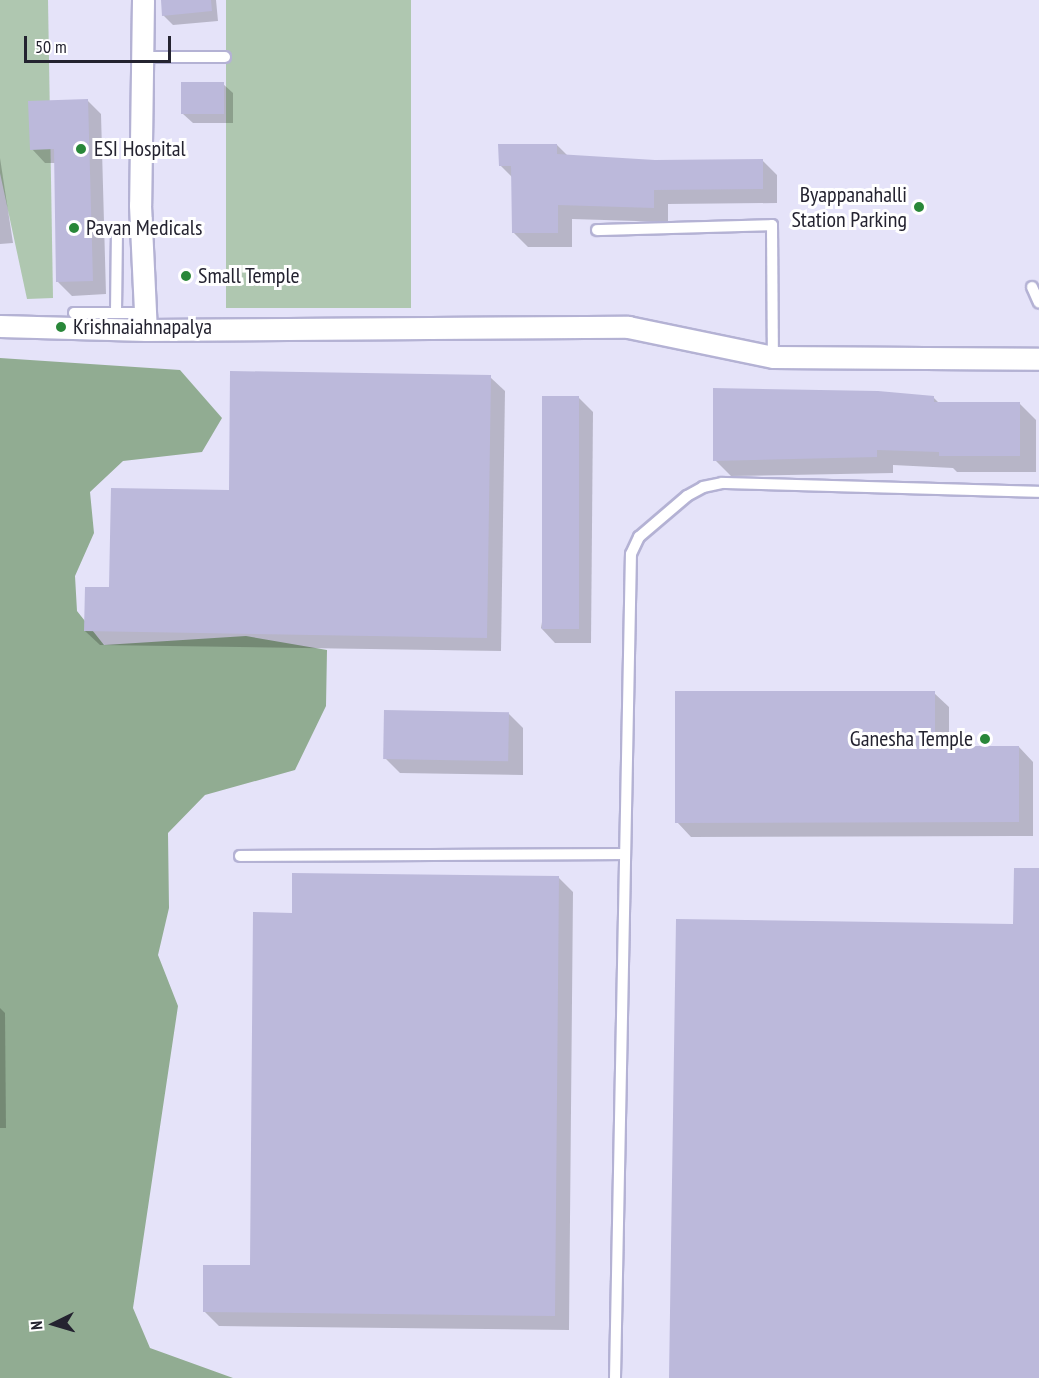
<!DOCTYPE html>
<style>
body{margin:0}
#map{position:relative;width:1039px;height:1378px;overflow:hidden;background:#e5e3f9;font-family:"PT Sans Narrow",sans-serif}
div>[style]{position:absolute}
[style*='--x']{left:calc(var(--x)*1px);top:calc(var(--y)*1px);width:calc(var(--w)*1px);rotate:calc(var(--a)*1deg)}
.green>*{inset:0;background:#afc7b0;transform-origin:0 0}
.forest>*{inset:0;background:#91ac92}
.shadow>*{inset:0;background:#0003}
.building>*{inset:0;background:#bcb9db;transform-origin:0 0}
.roads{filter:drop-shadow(2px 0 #b4b2d4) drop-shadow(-2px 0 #b4b2d4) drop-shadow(0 2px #b4b2d4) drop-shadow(0 -2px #b4b2d4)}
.service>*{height:10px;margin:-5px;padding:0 5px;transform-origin:5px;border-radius:5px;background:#fff}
.minor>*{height:21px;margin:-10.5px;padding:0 10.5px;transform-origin:10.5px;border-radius:10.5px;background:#fff}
.dots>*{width:16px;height:16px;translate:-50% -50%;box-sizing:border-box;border:3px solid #fff;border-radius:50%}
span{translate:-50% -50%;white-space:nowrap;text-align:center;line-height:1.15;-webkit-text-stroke:6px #fff;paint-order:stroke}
.poi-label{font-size:22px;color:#242330}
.left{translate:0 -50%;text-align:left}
.right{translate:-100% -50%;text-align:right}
.north{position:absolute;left:24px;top:1294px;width:60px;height:60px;-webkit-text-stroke:4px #fff;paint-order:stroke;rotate:265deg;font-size:16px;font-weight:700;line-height:24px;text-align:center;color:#242330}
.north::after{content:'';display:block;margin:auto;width:21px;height:27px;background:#242330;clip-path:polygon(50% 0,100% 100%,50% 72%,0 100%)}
.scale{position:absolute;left:24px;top:36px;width:147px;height:27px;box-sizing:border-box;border:3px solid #242330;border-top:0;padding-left:8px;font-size:18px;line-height:21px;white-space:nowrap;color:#242330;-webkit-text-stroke:4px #fff;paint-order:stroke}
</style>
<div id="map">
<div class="green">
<i style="clip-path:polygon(0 0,48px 0,53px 298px,27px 299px,0 173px)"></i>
<i style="left:226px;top:0;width:185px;height:308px"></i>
</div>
<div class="forest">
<i style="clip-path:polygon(0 358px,180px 370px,222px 418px,202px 452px,123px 461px,90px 492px,94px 533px,75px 576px,77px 611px,104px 645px,246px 636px,327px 650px,326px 706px,295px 770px,205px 795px,168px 833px,169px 908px,158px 955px,178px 1006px,133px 1308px,150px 1348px,233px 1378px,0 1378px)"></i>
</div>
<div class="shadow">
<i style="clip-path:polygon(162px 0,216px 0,218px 21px,173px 25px,163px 15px)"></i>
<i style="clip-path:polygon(223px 84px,233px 93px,233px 123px,193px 123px,183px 114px)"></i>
<i style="clip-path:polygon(87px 100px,101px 114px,106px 294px,72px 296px,58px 282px,56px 163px,45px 163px,32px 149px)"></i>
<i style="clip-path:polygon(557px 145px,568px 156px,655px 161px,762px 160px,777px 175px,777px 203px,668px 204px,668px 222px,572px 219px,572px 247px,528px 247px,513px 232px,513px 178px,500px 165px)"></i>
<i style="clip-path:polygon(0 158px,13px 243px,0 244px)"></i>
<i style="clip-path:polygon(490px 377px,505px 391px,501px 651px,100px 645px,85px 631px,111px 589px,230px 492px)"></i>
<i style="clip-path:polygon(933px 397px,940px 404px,1020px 404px,1036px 420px,1036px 472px,957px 472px,953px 468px,893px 465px,893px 473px,731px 476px,715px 460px)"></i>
<i style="clip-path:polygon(579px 398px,593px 412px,591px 643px,555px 643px,541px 628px)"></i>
<i style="clip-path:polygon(934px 693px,949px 707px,949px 748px,1019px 747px,1033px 762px,1033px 836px,691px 837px,677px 822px)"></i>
<i style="clip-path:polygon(509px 714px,523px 728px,523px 775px,400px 773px,385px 758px)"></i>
<i style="clip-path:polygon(559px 878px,573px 892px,569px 1330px,219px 1326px,204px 1311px,251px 1267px,294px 914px)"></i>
<i style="clip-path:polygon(0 1008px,5px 1013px,6px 1128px,0 1128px)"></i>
</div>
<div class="building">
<i style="clip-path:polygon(161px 0,211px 0,212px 11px,162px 16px)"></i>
<i style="left:224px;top:82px;width:32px;height:43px;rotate:90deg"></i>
<i style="clip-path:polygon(88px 99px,93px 281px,56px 282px,54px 149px,30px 150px,28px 101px)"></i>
<i style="clip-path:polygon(498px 144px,557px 144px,557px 154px,655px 160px,763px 159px,763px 189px,654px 190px,654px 208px,558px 205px,558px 233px,512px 233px,511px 166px,499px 166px)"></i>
<i style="clip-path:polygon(230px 371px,491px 375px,487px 638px,84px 631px,85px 587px,109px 587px,111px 488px,229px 490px)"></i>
<i style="clip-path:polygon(713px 388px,878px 391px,934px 396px,934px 402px,1020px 402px,1020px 456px,939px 456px,939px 452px,877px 450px,877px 457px,713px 461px)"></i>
<i style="left:542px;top:396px;width:37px;height:233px"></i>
<i style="clip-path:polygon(675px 691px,935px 691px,935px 746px,1019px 746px,1019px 822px,675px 823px)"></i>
<i style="left:384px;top:710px;width:125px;height:49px;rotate:1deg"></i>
<i style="clip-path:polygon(1014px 868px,1039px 868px,1039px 1378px,669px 1378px,676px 919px,1013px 924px)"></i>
<i style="clip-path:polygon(292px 873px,559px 876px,555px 1316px,203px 1312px,203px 1265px,250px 1265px,253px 912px,292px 913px)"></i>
</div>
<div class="roads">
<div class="service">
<i style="--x:142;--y:57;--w:83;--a:0"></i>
<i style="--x:597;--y:230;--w:175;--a:-1.6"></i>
<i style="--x:772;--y:225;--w:132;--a:89.6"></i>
<i style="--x:1032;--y:287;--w:17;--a:66"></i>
<i style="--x:116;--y:312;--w:81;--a:-89.3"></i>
<i style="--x:74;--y:313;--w:72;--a:0"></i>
<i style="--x:240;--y:856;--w:385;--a:-0.3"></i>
<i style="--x:615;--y:1378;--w:824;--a:-88.89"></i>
<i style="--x:631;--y:554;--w:19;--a:-65"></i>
<i style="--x:639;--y:537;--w:63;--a:-40.5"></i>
<i style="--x:687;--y:496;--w:18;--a:-29"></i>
<i style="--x:703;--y:487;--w:19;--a:-12"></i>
<i style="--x:722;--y:483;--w:317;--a:1.6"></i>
</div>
<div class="minor">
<i style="--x:143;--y:0;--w:205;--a:90.8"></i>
<i style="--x:140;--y:205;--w:125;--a:87.3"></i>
<i style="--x:0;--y:326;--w:146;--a:1.6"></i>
<i style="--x:146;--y:330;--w:482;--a:-0.4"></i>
<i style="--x:628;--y:327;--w:148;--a:11.7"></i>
<i style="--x:773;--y:357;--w:266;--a:0.4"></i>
</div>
</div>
<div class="dots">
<i style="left:81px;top:149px;background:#298739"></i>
<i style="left:919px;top:207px;background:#298739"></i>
<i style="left:74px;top:228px;background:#298739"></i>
<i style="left:186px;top:276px;background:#298739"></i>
<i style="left:61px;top:327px;background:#298739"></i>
<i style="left:985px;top:739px;background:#298739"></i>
</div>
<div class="poi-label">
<span class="left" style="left:94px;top:149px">ESI Hospital</span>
<span class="right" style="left:907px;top:207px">Byappanahalli<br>Station Parking</span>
<span class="left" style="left:86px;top:228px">Pavan Medicals</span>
<span class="left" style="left:198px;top:276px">Small Temple</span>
<span class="left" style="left:73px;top:327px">Krishnaiahnapalya</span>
<span class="right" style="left:973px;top:739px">Ganesha Temple</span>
</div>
<div class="north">N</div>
<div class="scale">50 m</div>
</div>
